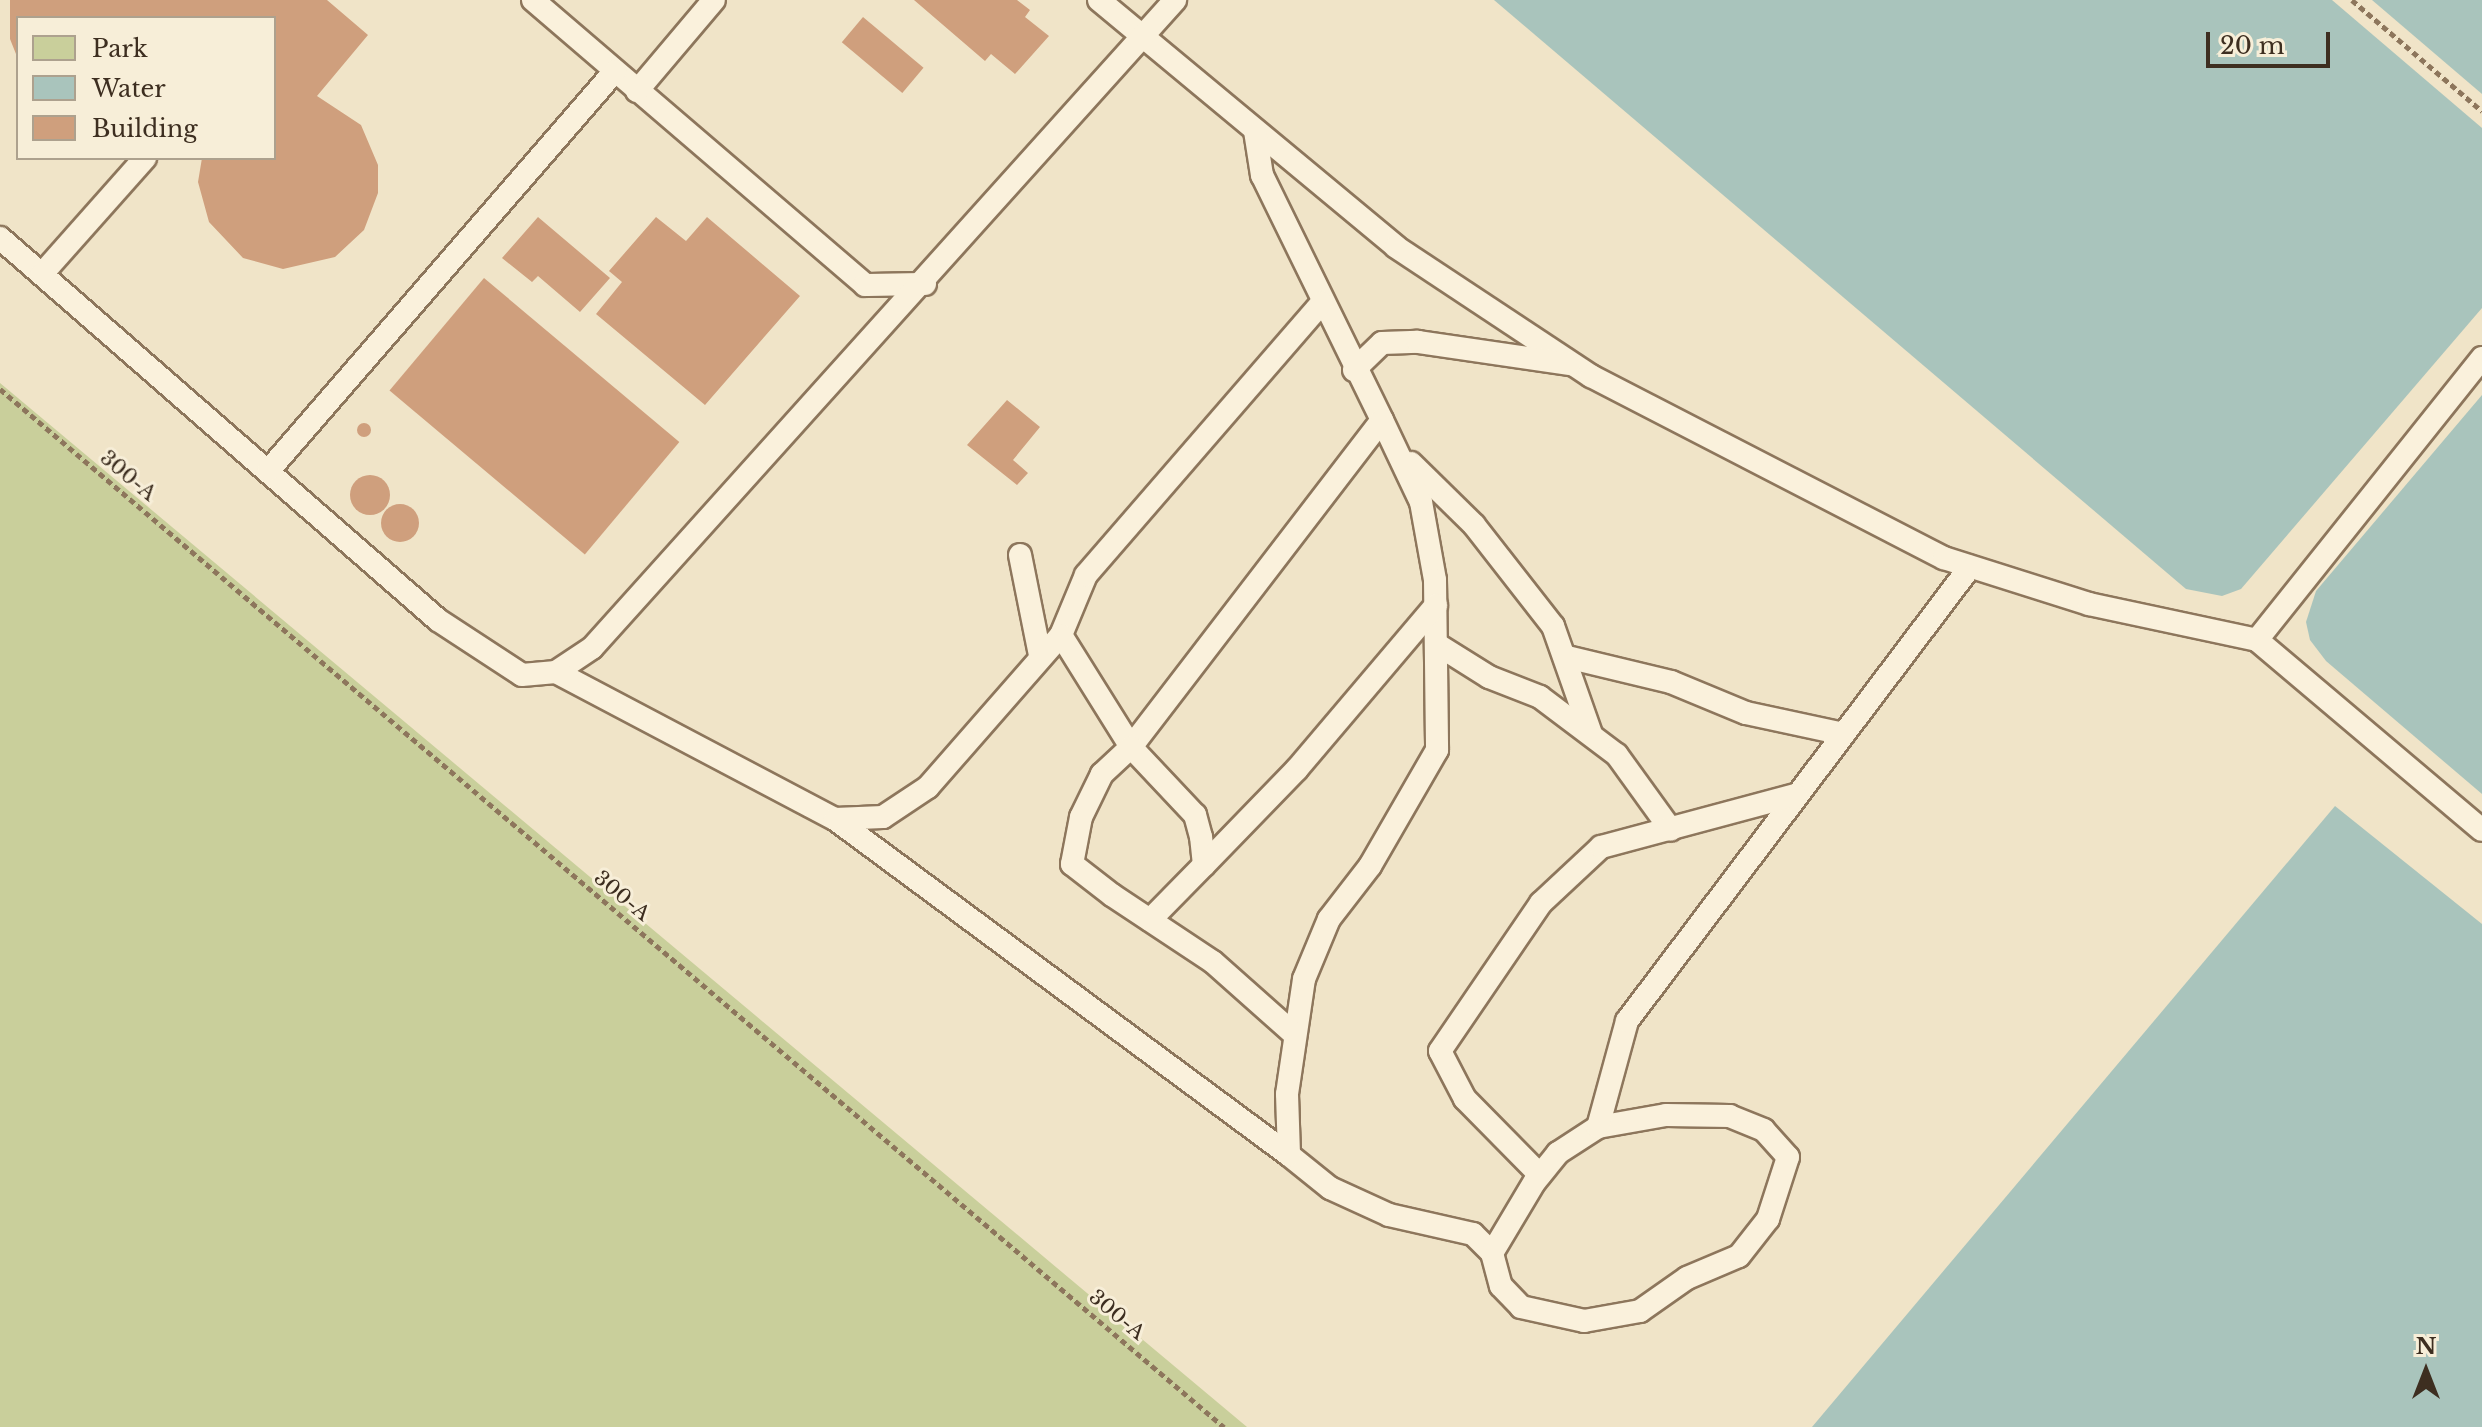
<!DOCTYPE html>
<style>
body{margin:0}
#map{position:relative;width:2482px;height:1427px;overflow:hidden;background:#f0e4c8;font-family:"Libre Baskerville",serif}
div>[style]{position:absolute}
[style*='--x']{left:calc(var(--x)*1px);top:calc(var(--y)*1px);width:calc(var(--w)*1px);rotate:calc(var(--a)*1deg)}
.green>*{inset:0;background:#c9cf9b}
.water>*{inset:0;background:#a9c4bc}
.building>*{inset:0;background:#cf9f7d;transform-origin:0 0}
.round{border-radius:50%}
.path>*{height:5px;margin-top:-2.5px;transform-origin:0;background:repeating-linear-gradient(90deg,#8d765c 0 6px,transparent 0 10px)}
.roads{filter:drop-shadow(2px 0 #8d765c) drop-shadow(-2px 0 #8d765c) drop-shadow(0 2px #8d765c) drop-shadow(0 -2px #8d765c)}
.service>*{height:22px;margin:-11px;padding:0 11px;transform-origin:11px;border-radius:11px;background:#faf1dc}
span{translate:-50% -50%;white-space:nowrap;text-align:center;line-height:1.15;-webkit-text-stroke:6px #f7eed8;paint-order:stroke}
.street-label{font-size:20px;color:#3d2e20}
.legend{position:absolute;left:16px;top:16px;width:260px;height:144px;box-sizing:border-box;background:#f7eed8;border:2px solid #ada18e;margin:0;padding:10px 14px;list-style:none;font-size:24px;color:#3d2e20}
.legend li{display:flex;align-items:center;gap:16px;height:40px}
.legend b{width:40px;border:2px solid #ada18e}
.north{position:absolute;left:2386px;top:1331px;width:80px;height:80px;-webkit-text-stroke:6px #f7eed8;paint-order:stroke;rotate:0deg;font-size:22px;font-weight:700;line-height:32px;text-align:center;color:#3d2e20}
.north::after{content:'';display:block;margin:auto;width:28px;height:36px;background:#3d2e20;clip-path:polygon(50% 0,100% 100%,50% 72%,0 100%)}
.scale{position:absolute;left:2206px;top:32px;width:124px;height:36px;box-sizing:border-box;border:4px solid #3d2e20;border-top:0;padding-left:10px;font-size:24px;line-height:28px;white-space:nowrap;color:#3d2e20;-webkit-text-stroke:6px #f7eed8;paint-order:stroke}
</style>
<div id="map">
<div class="green">
<i style="clip-path:polygon(0 383px,1247px 1427px,0 1427px)"></i>
</div>
<div class="water">
<i style="clip-path:polygon(1494px 0,2332px 0,2482px 128px,2482px 308px,2241px 589px,2222px 596px,2186px 589px)"></i>
<i style="clip-path:polygon(2372px 0,2482px 0,2482px 94px)"></i>
<i style="clip-path:polygon(2482px 395px,2482px 794px,2326px 661px,2310px 640px,2306px 622px,2316px 591px)"></i>
<i style="clip-path:polygon(2335px 806px,2482px 924px,2482px 1427px,1812px 1427px)"></i>
</div>
<div class="building">
<i style="clip-path:polygon(10px 0,327px 0,368px 35px,317px 96px,361px 125px,378px 165px,378px 193px,364px 230px,335px 257px,283px 269px,243px 258px,209px 222px,198px 182px,202px 158px,274px 158px,274px 18px,18px 18px,18px 59px,10px 39px)"></i>
<i style="clip-path:polygon(914px 0,1017px 0,1030px 10px,1025px 17px,1049px 36px,1015px 74px,991px 54px,985px 61px)"></i>
<i style="left:863px;top:17px;width:79px;height:33px;rotate:40deg"></i>
<i style="clip-path:polygon(538px 217px,610px 278px,580px 312px,538px 276px,532px 282px,502px 258px)"></i>
<i style="clip-path:polygon(656px 217px,686px 241px,707px 217px,800px 296px,705px 405px,596px 314px,622px 282px,609px 271px)"></i>
<i style="left:484px;top:278px;width:255px;height:147px;rotate:40deg"></i>
<i style="clip-path:polygon(1007px 400px,1040px 427px,1013px 460px,1028px 473px,1017px 485px,967px 445px)"></i>
<i class="round" style="left:357px;top:423px;width:14px;height:14px"></i>
<i class="round" style="left:350px;top:475px;width:40px;height:40px"></i>
<i class="round" style="left:381px;top:504px;width:38px;height:38px"></i>
</div>
<div class="path">
<i style="--x:2352;--y:0;--w:171;--a:40.5"></i>
<i style="--x:0;--y:389;--w:1605;--a:40.3"></i>
</div>
<div class="roads">
<div class="service">
<i style="--x:533;--y:0;--w:438;--a:40.6"></i>
<i style="--x:865;--y:285;--w:60;--a:-1"></i>
<i style="--x:1099;--y:0;--w:386;--a:39.7"></i>
<i style="--x:1396;--y:247;--w:234;--a:33.5"></i>
<i style="--x:1591;--y:376;--w:397;--a:27.3"></i>
<i style="--x:1944;--y:558;--w:152;--a:17.6"></i>
<i style="--x:2089;--y:604;--w:172;--a:12.1"></i>
<i style="--x:637;--y:91;--w:119;--a:-49.8"></i>
<i style="--x:1255;--y:131;--w:45;--a:81"></i>
<i style="--x:1262;--y:175;--w:273;--a:63.9"></i>
<i style="--x:0;--y:238;--w:581;--a:41.09"></i>
<i style="--x:438;--y:620;--w:100;--a:33.2"></i>
<i style="--x:522;--y:675;--w:34;--a:-5"></i>
<i style="--x:556;--y:672;--w:43;--a:-33.7"></i>
<i style="--x:592;--y:648;--w:872;--a:-48.02"></i>
<i style="--x:42;--y:274;--w:155;--a:-48.4"></i>
<i style="--x:2482;--y:358;--w:361;--a:128.6"></i>
<i style="--x:2257;--y:640;--w:294;--a:40.2"></i>
<i style="--x:1354;--y:370;--w:39;--a:-44"></i>
<i style="--x:1382;--y:343;--w:36;--a:-2"></i>
<i style="--x:1418;--y:342;--w:153;--a:8.3"></i>
<i style="--x:1411;--y:463;--w:88;--a:44.5"></i>
<i style="--x:1474;--y:525;--w:128;--a:52"></i>
<i style="--x:1553;--y:626;--w:114;--a:70.6"></i>
<i style="--x:269;--y:470;--w:528;--a:-49.07"></i>
<i style="--x:1020;--y:555;--w:102;--a:78.7"></i>
<i style="--x:1061;--y:635;--w:65;--a:-67.4"></i>
<i style="--x:1086;--y:575;--w:360;--a:-49.1"></i>
<i style="--x:1438;--y:645;--w:60;--a:32.1"></i>
<i style="--x:1489;--y:677;--w:55;--a:21.4"></i>
<i style="--x:1540;--y:697;--w:96;--a:37"></i>
<i style="--x:1617;--y:755;--w:92;--a:54.2"></i>
<i style="--x:1567;--y:657;--w:107;--a:13.5"></i>
<i style="--x:1671;--y:682;--w:81;--a:22.5"></i>
<i style="--x:1746;--y:713;--w:100;--a:12.1"></i>
<i style="--x:556;--y:672;--w:315;--a:27.8"></i>
<i style="--x:835;--y:819;--w:48;--a:-2.4"></i>
<i style="--x:883;--y:817;--w:54;--a:-33.7"></i>
<i style="--x:928;--y:787;--w:202;--a:-48.8"></i>
<i style="--x:1061;--y:635;--w:132;--a:58"></i>
<i style="--x:1131;--y:747;--w:412;--a:-52.5"></i>
<i style="--x:1382;--y:420;--w:91;--a:64.6"></i>
<i style="--x:1421;--y:502;--w:79;--a:79.8"></i>
<i style="--x:1435;--y:580;--w:170;--a:89.3"></i>
<i style="--x:1437;--y:750;--w:134;--a:120"></i>
<i style="--x:1370;--y:866;--w:67;--a:127.7"></i>
<i style="--x:1329;--y:919;--w:65;--a:112.6"></i>
<i style="--x:1304;--y:979;--w:116;--a:98.4"></i>
<i style="--x:1287;--y:1094;--w:61;--a:88.1"></i>
<i style="--x:1289;--y:1155;--w:53;--a:38.8"></i>
<i style="--x:1330;--y:1188;--w:65;--a:24.6"></i>
<i style="--x:1389;--y:1215;--w:86;--a:12.7"></i>
<i style="--x:1473;--y:1234;--w:27;--a:45"></i>
<i style="--x:1492;--y:1253;--w:34;--a:75"></i>
<i style="--x:1501;--y:1286;--w:29;--a:46"></i>
<i style="--x:1521;--y:1307;--w:65;--a:12.5"></i>
<i style="--x:1584;--y:1321;--w:57;--a:-10.1"></i>
<i style="--x:1640;--y:1311;--w:57;--a:-35.1"></i>
<i style="--x:1687;--y:1278;--w:56;--a:-22.9"></i>
<i style="--x:1739;--y:1256;--w:47;--a:-51.9"></i>
<i style="--x:1768;--y:1219;--w:65;--a:-72.1"></i>
<i style="--x:1788;--y:1157;--w:36;--a:-132"></i>
<i style="--x:1764;--y:1130;--w:37;--a:-158"></i>
<i style="--x:1730;--y:1116;--w:64;--a:-179.1"></i>
<i style="--x:1666;--y:1115;--w:69;--a:170"></i>
<i style="--x:1598;--y:1127;--w:48;--a:147"></i>
<i style="--x:1558;--y:1153;--w:36;--a:129"></i>
<i style="--x:1535;--y:1181;--w:84;--a:120.8"></i>
<i style="--x:835;--y:819;--w:565;--a:36.5"></i>
<i style="--x:1204;--y:865;--w:134;--a:-45.9"></i>
<i style="--x:1297;--y:769;--w:215;--a:-49.7"></i>
<i style="--x:1150;--y:920;--w:77;--a:-45.5"></i>
<i style="--x:1204;--y:865;--w:28;--a:-96"></i>
<i style="--x:1201;--y:837;--w:23;--a:-105"></i>
<i style="--x:1195;--y:815;--w:93;--a:-133.3"></i>
<i style="--x:1131;--y:747;--w:40;--a:137"></i>
<i style="--x:1102;--y:774;--w:48;--a:116"></i>
<i style="--x:1081;--y:817;--w:48;--a:100.8"></i>
<i style="--x:1072;--y:864;--w:51;--a:37.8"></i>
<i style="--x:1112;--y:895;--w:121;--a:33.6"></i>
<i style="--x:1213;--y:962;--w:108;--a:41.6"></i>
<i style="--x:1598;--y:1127;--w:110;--a:-74.7"></i>
<i style="--x:1627;--y:1021;--w:569;--a:-52.93"></i>
<i style="--x:1540;--y:1175;--w:107;--a:-134.6"></i>
<i style="--x:1465;--y:1099;--w:54;--a:-117.5"></i>
<i style="--x:1440;--y:1051;--w:179;--a:-55.7"></i>
<i style="--x:1541;--y:903;--w:82;--a:-43"></i>
<i style="--x:1601;--y:847;--w:201;--a:-15"></i>
</div>
</div>
<div class="street-label">
<span style="left:128px;top:476px;rotate:40deg">300-A</span>
<span style="left:622px;top:896px;rotate:40deg">300-A</span>
<span style="left:1117px;top:1315px;rotate:40deg">300-A</span>
</div>
<ul class="legend">
<li><b style="height:22px;background:#c9cf9b"></b>Park</li>
<li><b style="height:22px;background:#a9c4bc"></b>Water</li>
<li><b style="height:22px;background:#cf9f7d"></b>Building</li>
</ul>
<div class="north">N</div>
<div class="scale">20 m</div>
</div>
